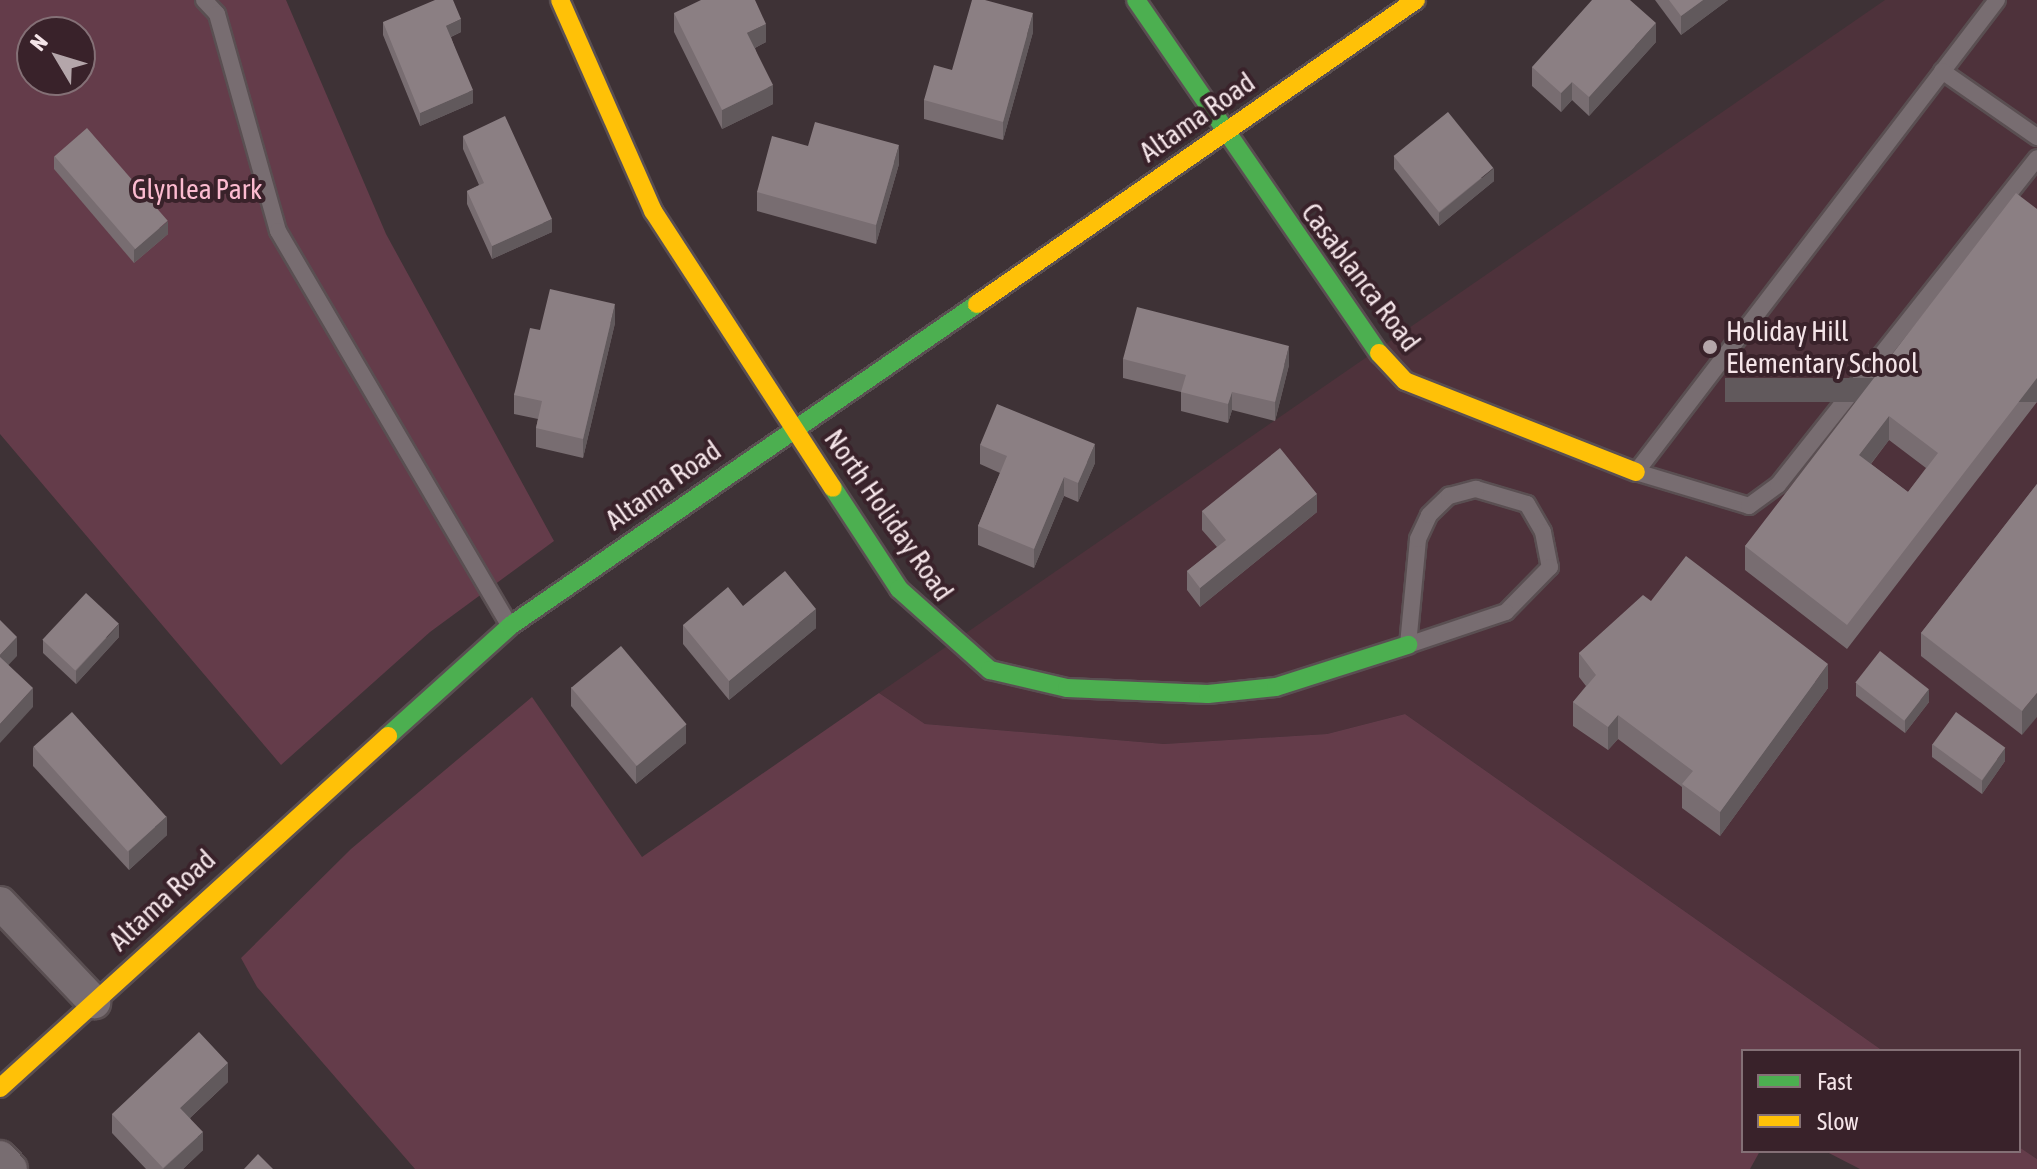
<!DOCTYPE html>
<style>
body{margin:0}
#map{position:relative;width:2037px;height:1169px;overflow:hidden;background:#3e3236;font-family:"Asap Condensed",sans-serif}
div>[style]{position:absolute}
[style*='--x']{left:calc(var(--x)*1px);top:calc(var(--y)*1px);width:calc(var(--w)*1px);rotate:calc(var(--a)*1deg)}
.built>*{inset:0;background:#4e323b}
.green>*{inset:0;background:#643c4a}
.roads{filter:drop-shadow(2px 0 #5a4f52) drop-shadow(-2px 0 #5a4f52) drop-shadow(0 2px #5a4f52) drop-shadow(0 -2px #5a4f52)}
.lane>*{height:16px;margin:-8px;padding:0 8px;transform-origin:8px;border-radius:8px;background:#786d71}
.street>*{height:32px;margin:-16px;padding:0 16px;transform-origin:16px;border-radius:16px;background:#786d71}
.fast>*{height:18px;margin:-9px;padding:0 9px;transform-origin:9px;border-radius:9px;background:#4caf50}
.slow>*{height:18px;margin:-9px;padding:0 9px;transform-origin:9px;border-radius:9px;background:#ffc107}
.wall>*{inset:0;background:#786d71}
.shaded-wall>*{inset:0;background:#61595c;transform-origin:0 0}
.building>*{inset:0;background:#8b7f83;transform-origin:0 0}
.dots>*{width:22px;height:22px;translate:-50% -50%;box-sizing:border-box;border:4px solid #39222a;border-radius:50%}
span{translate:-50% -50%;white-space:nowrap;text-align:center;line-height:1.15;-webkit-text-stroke:8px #39222a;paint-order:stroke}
.street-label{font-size:28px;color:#f4e4e8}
.park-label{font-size:28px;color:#fcbbd0}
.poi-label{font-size:28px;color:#f4e4e8}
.left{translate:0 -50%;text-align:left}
.legend{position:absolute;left:1741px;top:1049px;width:280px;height:104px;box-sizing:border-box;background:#39222a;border:2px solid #847076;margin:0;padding:10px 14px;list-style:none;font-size:24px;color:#f4e4e8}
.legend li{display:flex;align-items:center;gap:16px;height:40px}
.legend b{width:40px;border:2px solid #847076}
.north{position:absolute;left:16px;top:16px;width:80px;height:80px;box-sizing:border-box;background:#39222a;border:2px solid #847076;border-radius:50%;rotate:308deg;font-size:22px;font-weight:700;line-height:32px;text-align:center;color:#f4e4e8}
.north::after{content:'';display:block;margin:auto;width:28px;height:36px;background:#b4a6aa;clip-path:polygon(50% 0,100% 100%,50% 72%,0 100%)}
</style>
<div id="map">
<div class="built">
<i style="clip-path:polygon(1885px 0,2037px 0,2037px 1159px,2019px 1147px,2019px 1051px,1883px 1051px,1405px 714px,1327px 734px,1164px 744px,925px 724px,879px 693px)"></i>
</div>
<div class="green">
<i style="clip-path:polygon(evenodd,0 0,286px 0,386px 234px,554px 541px,430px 632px,281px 765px,0 434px,0 0,32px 32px,80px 32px,80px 80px,32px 80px,32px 32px)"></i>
<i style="clip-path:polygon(879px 693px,925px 724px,1164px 744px,1327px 734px,1405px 714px,1883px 1051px,1743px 1051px,1743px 1151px,1760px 1151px,1750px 1169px,415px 1169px,257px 987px,241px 958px,351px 849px,532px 697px,642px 857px)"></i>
<i style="clip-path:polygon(2019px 1147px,2037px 1159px,2037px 1169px,1860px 1169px,1825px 1151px)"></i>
</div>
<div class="roads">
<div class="lane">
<i style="--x:204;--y:0;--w:19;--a:47"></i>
<i style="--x:217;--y:14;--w:225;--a:74.3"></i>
<i style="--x:278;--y:231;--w:457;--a:59.6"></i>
<i style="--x:1997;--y:0;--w:594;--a:127.41"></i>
<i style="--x:1636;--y:472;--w:118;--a:16.7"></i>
<i style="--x:1749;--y:506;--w:36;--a:-36"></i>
<i style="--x:1778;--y:485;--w:417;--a:-51.6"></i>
<i style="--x:1942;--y:71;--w:116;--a:34.8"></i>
<i style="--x:1476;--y:489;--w:53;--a:16.4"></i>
<i style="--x:1527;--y:504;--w:32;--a:60"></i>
<i style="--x:1543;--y:532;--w:36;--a:79"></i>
<i style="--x:1550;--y:567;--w:63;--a:134.4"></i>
<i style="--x:1506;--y:612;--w:103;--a:161.4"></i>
<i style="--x:1408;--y:645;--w:106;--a:-84.6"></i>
<i style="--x:1418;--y:539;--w:26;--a:-65"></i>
<i style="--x:1429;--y:515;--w:28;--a:-44"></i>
<i style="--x:1449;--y:496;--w:28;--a:-15"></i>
</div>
<div class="street">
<i style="--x:0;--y:903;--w:137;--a:46.5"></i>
<i style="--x:0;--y:1157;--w:16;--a:47"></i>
</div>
<div class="fast">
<i style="--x:1136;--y:0;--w:429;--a:55.5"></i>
<i style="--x:833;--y:488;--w:121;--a:56.8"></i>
<i style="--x:899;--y:589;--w:122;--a:41.7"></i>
<i style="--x:990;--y:670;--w:79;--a:13.2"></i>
<i style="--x:1067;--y:688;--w:141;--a:2.4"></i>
<i style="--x:1208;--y:694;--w:68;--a:-5.9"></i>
<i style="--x:1276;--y:687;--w:139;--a:-17.7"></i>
<i style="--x:388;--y:736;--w:164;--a:-42"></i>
<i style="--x:510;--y:626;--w:567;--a:-34.59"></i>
</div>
<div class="slow">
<i style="--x:560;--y:0;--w:231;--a:66.2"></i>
<i style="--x:653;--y:211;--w:330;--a:57"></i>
<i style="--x:977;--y:304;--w:534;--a:-34.7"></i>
<i style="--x:1379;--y:353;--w:38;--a:47"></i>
<i style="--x:1405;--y:381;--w:248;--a:21.5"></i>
<i style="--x:0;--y:1088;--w:524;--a:-42.21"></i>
</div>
</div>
<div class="wall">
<i style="clip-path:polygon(1655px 0,1728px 0,1681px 35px)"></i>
<i style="clip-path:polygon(674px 13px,766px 42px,755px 48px,773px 104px,722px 129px,674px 32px)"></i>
<i style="clip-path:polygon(383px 22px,461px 32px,451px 37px,473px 103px,420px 126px,383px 35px)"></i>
<i style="clip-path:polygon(1033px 32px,1003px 140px,924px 119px,924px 100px,952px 70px)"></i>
<i style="clip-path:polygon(1656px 42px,1589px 116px,1572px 100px,1561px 112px,1532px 86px,1532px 67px)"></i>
<i style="clip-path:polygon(463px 136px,552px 232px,492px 259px,467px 204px,467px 191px,479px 185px,463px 149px)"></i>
<i style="clip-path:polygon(808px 146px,899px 164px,876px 244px,757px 211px,757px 192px)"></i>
<i style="clip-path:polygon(54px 156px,168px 234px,134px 263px,54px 169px)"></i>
<i style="clip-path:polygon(1394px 156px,1494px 181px,1439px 226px,1394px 169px)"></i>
<i style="clip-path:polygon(evenodd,2037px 209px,2037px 402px,1847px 649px,1745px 570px,1745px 546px,2037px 209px,1889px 440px,1926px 468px,1908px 492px,1871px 464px,1889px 440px)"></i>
<i style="clip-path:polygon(615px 323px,583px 458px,536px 447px,536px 428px,538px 419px,514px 414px,514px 395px,540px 330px)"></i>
<i style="clip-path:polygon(1123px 359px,1289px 365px,1275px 421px,1232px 410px,1228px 423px,1181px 411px,1181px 392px,1123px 378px)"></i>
<i style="clip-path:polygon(980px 445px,1095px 463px,1078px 502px,1064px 496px,1034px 568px,978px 545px,978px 526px,1000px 473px,980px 464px)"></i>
<i style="clip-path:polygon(2037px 484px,2022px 735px,1921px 656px,1921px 633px)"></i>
<i style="clip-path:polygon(1202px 511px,1317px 512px,1200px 607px,1187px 590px,1187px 571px,1217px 547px,1202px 530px)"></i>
<i style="clip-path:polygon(1651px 601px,1828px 688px,1720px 836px,1682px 808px,1682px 787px,1618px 739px,1608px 750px,1573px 726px,1573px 702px,1586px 686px,1579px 677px,1579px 653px)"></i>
<i style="clip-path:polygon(743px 606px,816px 628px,729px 700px,683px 644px,683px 625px)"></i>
<i style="clip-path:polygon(119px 637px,76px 684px,43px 653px,43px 640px)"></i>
<i style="clip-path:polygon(1856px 683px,1929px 702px,1905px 733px,1856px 696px)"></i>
<i style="clip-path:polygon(571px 687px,686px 743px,636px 784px,571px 706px)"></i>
<i style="clip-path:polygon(1932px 744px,2005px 761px,1982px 794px,1932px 757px)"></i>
<i style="clip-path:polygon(33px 747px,167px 835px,129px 870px,33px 766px)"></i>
<i style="clip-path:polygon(228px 1082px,190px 1118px,203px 1150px,183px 1169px,146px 1169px,112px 1133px,112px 1114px)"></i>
</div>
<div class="shaded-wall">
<i style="clip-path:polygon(1703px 0,1728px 0,1681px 35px,1681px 16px)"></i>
<i style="clip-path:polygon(1033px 13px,1033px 32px,1003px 140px,1003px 122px)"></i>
<i style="clip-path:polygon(461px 19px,461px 32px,446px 39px,446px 26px)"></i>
<i style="clip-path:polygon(1656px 23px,1656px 42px,1589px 116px,1589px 97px)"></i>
<i style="clip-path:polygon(766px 24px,766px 42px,747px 52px,747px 33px)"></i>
<i style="clip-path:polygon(1572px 82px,1572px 100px,1561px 112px,1561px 93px)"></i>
<i style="clip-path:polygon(773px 85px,773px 104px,722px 129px,722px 110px)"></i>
<i style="clip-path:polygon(473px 90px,473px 103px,420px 126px,420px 113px)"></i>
<i style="clip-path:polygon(899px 145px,899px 164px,876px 244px,876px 225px)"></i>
<i style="clip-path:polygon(1494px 168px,1494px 181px,1439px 226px,1439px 213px)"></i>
<i style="clip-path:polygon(552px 219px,552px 232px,492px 259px,492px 246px)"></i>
<i style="clip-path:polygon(168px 221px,168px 234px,134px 263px,134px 250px)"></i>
<i style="clip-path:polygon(615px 304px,615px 323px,583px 458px,583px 439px)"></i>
<i style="clip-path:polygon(1289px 346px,1289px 365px,1275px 421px,1275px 402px)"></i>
<i style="left:2037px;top:378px;width:24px;height:312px;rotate:90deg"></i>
<i style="clip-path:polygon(1232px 392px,1232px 410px,1228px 423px,1228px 404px)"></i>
<i style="clip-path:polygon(1889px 416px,1889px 440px,1859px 479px,1859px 455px)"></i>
<i style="clip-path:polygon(1095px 444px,1095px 463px,1078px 502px,1078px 483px)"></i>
<i style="clip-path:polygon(1064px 477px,1064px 496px,1034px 568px,1034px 549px)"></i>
<i style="clip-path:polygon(1317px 494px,1317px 512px,1200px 607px,1200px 588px)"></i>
<i style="clip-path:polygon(816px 609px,816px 628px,729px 700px,729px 681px)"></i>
<i style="clip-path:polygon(119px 624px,119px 637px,76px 684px,76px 671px)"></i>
<i style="clip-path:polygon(17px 637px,17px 656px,0 674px,0 655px)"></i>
<i style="clip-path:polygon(1828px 664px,1828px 688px,1720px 836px,1720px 812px)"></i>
<i style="clip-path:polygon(33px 688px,33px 707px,0 743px,0 724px)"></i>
<i style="clip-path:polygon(1929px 689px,1929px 702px,1905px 733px,1905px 720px)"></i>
<i style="clip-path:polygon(2037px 693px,2037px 717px,2022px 735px,2022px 711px)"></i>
<i style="clip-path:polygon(1618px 715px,1618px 739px,1608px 750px,1608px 727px)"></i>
<i style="clip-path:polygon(686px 724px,686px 743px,636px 784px,636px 766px)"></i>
<i style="clip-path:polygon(2005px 748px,2005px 761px,1982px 794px,1982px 781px)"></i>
<i style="clip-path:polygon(167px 816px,167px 835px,129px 870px,129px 851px)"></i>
<i style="clip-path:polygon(228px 1063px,228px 1082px,180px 1127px,180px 1108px)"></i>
<i style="clip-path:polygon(203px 1132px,203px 1150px,183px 1169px,163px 1169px)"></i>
</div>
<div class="building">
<i style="clip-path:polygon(435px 0,453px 0,461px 19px,446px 26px,473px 90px,420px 113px,383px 22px)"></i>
<i style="clip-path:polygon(701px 0,755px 0,766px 24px,747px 33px,773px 85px,722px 110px,674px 13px)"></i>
<i style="clip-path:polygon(972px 0,985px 0,1033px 13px,1003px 122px,924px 100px,934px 65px,952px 70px)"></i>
<i style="clip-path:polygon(1592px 0,1630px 0,1656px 23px,1589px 97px,1572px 82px,1561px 93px,1532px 67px)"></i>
<i style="clip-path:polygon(1669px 0,1703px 0,1681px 16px)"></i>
<i style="left:1448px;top:112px;width:72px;height:70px;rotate:51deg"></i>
<i style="clip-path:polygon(505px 116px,552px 219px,492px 246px,467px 191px,484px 183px,463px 136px)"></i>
<i style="clip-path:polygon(815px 122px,899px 145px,876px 225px,757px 192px,772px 136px,808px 146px)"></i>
<i style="left:87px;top:128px;width:123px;height:43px;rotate:49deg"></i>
<i style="clip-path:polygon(evenodd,2016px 193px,2037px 209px,2037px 378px,1847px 625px,1745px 546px,2016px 193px,1889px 416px,1938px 453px,1908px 492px,1859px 455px,1889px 416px)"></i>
<i style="clip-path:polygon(550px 289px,615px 304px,583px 439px,536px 428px,542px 401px,514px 395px,530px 328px,540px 330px)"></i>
<i style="clip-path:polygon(1137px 307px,1289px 346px,1275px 402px,1232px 392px,1228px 404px,1181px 392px,1186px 375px,1123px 359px)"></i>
<i style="clip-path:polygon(997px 404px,1095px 444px,1078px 483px,1064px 477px,1034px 549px,978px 526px,1007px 456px,980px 445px)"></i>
<i style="clip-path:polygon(1280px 448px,1317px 494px,1200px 588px,1187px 571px,1226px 540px,1202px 511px)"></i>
<i style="clip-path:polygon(2037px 484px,2037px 693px,2022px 711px,1921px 633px)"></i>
<i style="clip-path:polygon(1686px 556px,1828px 664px,1720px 812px,1682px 784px,1693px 771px,1618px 715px,1608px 727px,1573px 702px,1596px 675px,1579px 653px,1643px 595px,1651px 601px)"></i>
<i style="clip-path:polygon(785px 571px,816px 609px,729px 681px,683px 625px,728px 587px,743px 606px)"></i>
<i style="left:86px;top:593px;width:45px;height:64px;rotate:43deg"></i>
<i style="clip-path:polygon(0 620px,17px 637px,0 655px)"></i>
<i style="left:621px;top:646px;width:102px;height:65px;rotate:50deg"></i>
<i style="left:1880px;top:651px;width:62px;height:40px;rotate:38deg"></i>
<i style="clip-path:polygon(0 657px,33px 688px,0 724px)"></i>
<i style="left:72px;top:712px;width:141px;height:52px;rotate:48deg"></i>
<i style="left:1956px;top:712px;width:61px;height:40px;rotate:36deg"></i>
<i style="clip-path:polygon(199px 1032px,228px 1063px,180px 1108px,203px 1132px,163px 1168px,112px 1114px)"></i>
<i style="clip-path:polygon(258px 1154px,273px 1169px,244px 1169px)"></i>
</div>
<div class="dots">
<i style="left:1710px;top:347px;background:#b4a6aa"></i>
</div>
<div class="street-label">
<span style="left:1197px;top:117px;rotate:-35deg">Altama Road</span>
<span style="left:1361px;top:277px;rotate:53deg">Casablanca Road</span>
<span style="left:663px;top:485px;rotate:-35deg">Altama Road</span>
<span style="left:889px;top:515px;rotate:55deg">North Holiday Road</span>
<span style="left:162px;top:900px;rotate:-43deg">Altama Road</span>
</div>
<div class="park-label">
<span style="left:197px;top:189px">Glynlea Park</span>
</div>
<div class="poi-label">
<span class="left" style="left:1726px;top:347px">Holiday Hill<br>Elementary School</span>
</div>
<ul class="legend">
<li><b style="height:10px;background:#4caf50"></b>Fast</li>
<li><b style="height:10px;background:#ffc107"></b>Slow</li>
</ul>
<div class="north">N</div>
</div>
